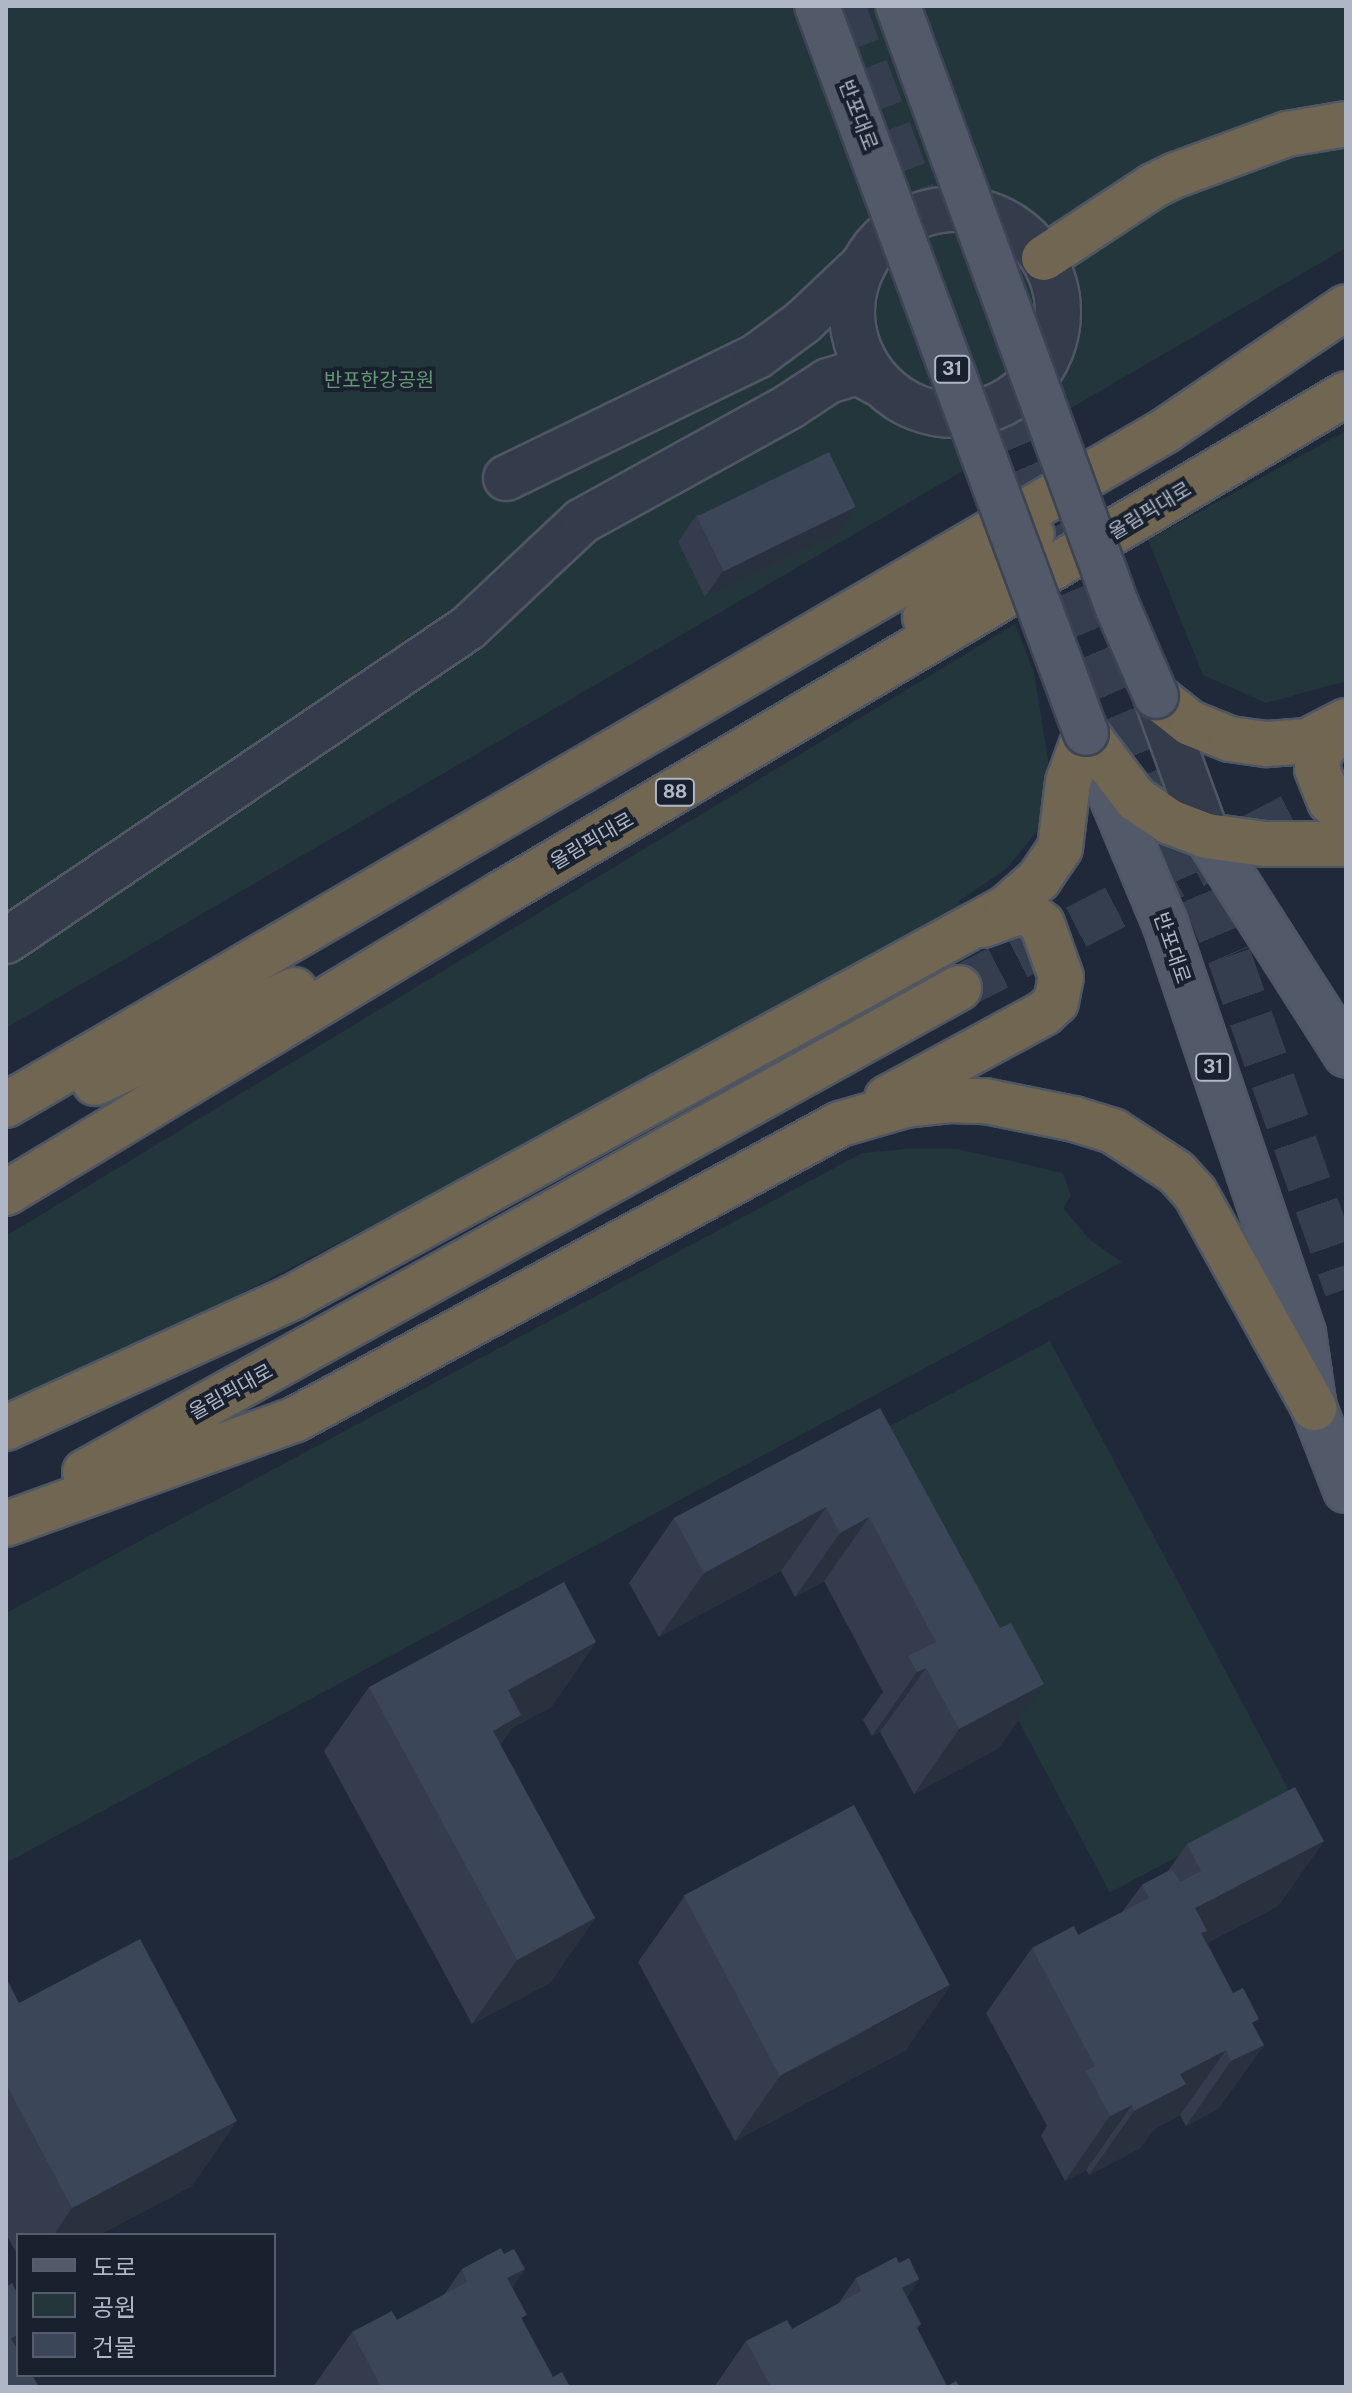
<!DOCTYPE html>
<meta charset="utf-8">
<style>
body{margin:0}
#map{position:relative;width:1352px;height:2393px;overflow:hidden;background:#202939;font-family:"Public Sans","Noto Sans KR",sans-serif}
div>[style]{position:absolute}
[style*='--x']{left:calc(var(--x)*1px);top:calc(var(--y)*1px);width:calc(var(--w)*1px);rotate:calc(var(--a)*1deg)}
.green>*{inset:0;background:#22363b;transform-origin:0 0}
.minor-tunnel>*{height:44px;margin-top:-22px;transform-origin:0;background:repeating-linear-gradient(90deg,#353e4e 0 44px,transparent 0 66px)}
.highway-tunnel>*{height:44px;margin-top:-22px;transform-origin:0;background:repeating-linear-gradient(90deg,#353e4e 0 44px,transparent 0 66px)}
.roads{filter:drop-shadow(2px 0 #4f5664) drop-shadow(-2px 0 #4f5664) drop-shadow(0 2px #4f5664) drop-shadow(0 -2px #4f5664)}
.minor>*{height:44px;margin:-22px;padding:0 22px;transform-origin:22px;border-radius:22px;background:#343b4a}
.minor>.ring{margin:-22px;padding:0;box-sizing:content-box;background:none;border:44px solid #343b4a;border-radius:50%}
.major>*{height:44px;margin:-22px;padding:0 22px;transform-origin:22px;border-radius:22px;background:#525a6a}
.highway>*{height:44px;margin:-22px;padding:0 22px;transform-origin:22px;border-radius:22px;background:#706651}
.bridges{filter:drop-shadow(2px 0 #3d4453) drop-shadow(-2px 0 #3d4453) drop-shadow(0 2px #3d4453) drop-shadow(0 -2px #3d4453)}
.major-bridge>*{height:44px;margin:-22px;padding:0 22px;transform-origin:22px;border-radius:22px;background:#525a6a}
.wall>*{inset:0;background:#343c4d}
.shaded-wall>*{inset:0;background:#2a313e}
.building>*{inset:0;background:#3c4659;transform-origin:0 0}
span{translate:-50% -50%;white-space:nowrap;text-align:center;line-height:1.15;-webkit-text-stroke:8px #19202e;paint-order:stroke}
.shield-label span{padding:2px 6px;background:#19202e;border:2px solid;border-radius:6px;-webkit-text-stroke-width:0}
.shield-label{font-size:18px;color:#afb6c6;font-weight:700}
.street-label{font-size:20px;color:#afb6c6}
.park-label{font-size:20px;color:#659875}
.frame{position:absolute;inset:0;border:8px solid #afb6c6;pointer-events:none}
.legend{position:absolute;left:16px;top:2233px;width:260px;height:144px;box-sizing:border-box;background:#19202e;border:2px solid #555c6b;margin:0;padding:10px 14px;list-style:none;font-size:24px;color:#afb6c6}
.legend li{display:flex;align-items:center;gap:16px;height:40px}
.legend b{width:40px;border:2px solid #555c6b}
</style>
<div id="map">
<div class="green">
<i style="clip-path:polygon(6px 6px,1346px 6px,1346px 248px,6px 1028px)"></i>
<i style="clip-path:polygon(1346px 431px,1346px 681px,1266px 703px,1203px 675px,1148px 540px)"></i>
<i style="clip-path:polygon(1015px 624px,1034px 672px,1050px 772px,1043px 824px,1006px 869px,959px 901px,965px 916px,93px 1371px,6px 1407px,6px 1236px)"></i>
<i style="clip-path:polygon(905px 1149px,958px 1149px,1063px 1173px,1071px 1196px,1063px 1208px,1090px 1240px,1122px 1262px,6px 1863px,6px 1613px,862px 1153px)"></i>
<i style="left:1050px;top:1341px;width:515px;height:206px;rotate:62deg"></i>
</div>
<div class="minor-tunnel">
<i style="--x:843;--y:6;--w:221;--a:69.6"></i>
<i style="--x:996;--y:408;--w:595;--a:66.97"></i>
<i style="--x:1229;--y:956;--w:353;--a:70.6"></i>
</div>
<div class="highway-tunnel">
<i style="--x:959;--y:988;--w:436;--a:-27.4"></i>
</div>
<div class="roads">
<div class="minor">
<i class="ring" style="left:852px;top:209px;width:162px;height:162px"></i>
<i style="--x:506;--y:478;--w:279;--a:-25.9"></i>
<i style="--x:757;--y:356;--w:57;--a:-36.5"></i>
<i style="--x:803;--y:322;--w:83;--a:-43.5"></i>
<i style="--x:1156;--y:696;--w:149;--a:70"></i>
<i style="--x:6;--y:941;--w:558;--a:-34.12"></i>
<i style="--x:468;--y:628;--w:156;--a:-43.2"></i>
<i style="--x:582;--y:521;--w:238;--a:-28.9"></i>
<i style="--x:790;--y:406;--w:45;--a:-33.3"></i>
<i style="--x:828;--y:381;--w:31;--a:-17"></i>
<i style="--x:858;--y:372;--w:23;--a:29"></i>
</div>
<div class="major">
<i style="--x:1095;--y:756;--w:181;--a:67.3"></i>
<i style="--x:1165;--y:923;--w:433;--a:71.4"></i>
<i style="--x:1303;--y:1333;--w:76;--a:81.7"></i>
<i style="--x:1314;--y:1408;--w:88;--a:68.7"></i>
<i style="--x:1207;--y:836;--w:259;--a:57.5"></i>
</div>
<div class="highway">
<i style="--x:1044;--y:258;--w:131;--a:-33.4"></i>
<i style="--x:1153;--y:186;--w:25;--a:-26"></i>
<i style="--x:1176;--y:175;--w:118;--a:-20.3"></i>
<i style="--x:1287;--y:134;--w:60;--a:-9.6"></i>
<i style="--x:925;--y:617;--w:135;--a:-37.8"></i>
<i style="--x:1156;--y:696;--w:43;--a:38.5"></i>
<i style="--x:1190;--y:723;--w:43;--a:21.8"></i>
<i style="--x:1230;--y:739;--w:37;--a:8"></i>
<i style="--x:1267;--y:744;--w:40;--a:-4.3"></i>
<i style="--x:1307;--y:741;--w:44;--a:-27.1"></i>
<i style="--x:1340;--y:725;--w:34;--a:126"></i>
<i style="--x:1320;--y:753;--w:16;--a:101"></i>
<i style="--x:1317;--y:769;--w:35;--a:68"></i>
<i style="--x:1330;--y:801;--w:22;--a:43"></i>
<i style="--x:1086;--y:733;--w:83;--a:52.9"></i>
<i style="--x:1136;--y:799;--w:41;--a:34.1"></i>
<i style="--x:1170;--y:822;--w:40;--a:21"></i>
<i style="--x:1207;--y:836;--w:59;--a:7.9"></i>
<i style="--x:1265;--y:844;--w:81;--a:0"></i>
<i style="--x:95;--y:1083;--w:220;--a:-25"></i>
<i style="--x:887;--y:1098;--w:179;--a:-28.4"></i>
<i style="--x:1044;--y:1013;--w:16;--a:-43"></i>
<i style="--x:1056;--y:1002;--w:25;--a:-79"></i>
<i style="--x:1061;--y:977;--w:56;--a:-109.7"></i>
<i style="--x:1042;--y:924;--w:23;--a:-142"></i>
<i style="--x:1024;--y:910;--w:44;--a:159.9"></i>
<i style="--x:6;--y:1105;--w:1342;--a:-30.19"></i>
<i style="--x:1166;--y:430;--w:218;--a:-34.3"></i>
<i style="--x:6;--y:1193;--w:576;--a:-31.15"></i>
<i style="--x:499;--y:895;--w:984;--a:-30.6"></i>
<i style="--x:6;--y:1428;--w:315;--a:-24.5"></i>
<i style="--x:293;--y:1297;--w:812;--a:-28.62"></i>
<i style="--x:1006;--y:908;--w:44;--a:-41.3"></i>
<i style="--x:1039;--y:879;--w:37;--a:-56"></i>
<i style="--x:1060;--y:848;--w:66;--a:-83.1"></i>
<i style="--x:1068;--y:782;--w:52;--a:-69.8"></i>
<i style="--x:85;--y:1472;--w:999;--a:-28.98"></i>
<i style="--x:6;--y:1524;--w:306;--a:-19.9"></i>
<i style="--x:294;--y:1420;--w:621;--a:-28.46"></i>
<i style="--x:840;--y:1124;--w:69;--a:-16.1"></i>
<i style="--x:906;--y:1105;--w:44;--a:-6.5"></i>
<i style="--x:950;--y:1100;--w:35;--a:2"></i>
<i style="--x:985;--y:1101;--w:91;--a:11.4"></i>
<i style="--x:1074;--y:1119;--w:41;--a:17.1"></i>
<i style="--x:1113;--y:1131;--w:75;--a:33.1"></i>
<i style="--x:1176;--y:1172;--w:28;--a:48"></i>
<i style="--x:1195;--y:1193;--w:246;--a:61"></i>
</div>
</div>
<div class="bridges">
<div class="major-bridge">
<i style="--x:817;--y:6;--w:775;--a:69.69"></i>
<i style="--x:898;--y:6;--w:639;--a:69.95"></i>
<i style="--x:1117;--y:606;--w:98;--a:66.6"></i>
</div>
</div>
<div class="wall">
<i style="clip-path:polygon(856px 507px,838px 534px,705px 597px,678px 542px,696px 515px)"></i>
<i style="clip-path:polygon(880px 1408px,999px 1748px,914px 1794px,880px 1732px,872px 1736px,863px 1720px,883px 1692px,824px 1581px,795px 1597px,781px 1571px,659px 1637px,629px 1583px,674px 1518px)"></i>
<i style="clip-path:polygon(596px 1642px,551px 1707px,512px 1728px,500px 1745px,595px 1918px,550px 1983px,472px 2024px,324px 1751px,369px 1687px)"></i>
<i style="clip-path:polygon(1324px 1841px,1278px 1906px,1207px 1943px,1233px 1993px,1264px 2045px,1218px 2109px,1186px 2126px,1180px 2115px,1154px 2129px,1140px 2148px,1089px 2175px,1086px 2170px,1065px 2181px,1041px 2136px,1047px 2126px,986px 2013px,1032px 1948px,1078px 1935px,1122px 1912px,1142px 1885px,1168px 1871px,1187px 1844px)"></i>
<i style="clip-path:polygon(684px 1897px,906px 2050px,735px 2141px,638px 1962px)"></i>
<i style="clip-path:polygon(6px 1978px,19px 2003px,192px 2186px,99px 2235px,18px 2235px,18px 2256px,6px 2234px)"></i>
<i style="clip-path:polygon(899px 2263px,919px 2279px,907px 2297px,921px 2324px,917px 2329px,947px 2386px,960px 2387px,714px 2387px,746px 2341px,792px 2329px,838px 2304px,856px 2278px)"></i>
<i style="clip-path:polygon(462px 2269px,525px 2269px,512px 2288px,523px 2321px,553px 2377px,570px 2387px,313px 2387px,352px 2332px,397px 2320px,444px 2295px)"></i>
</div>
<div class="shaded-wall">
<i style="clip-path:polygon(856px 507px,838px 534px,705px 597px,723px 571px)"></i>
<i style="clip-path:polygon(826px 1507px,781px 1571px,659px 1637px,704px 1573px)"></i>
<i style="clip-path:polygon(869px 1517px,824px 1581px,795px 1597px,840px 1533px)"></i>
<i style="clip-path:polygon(596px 1642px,551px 1707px,512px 1728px,476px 1780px,508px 1690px)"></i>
<i style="clip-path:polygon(926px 1668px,880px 1732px,872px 1736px,917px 1672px)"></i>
<i style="clip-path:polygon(1044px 1684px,999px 1748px,914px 1794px,959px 1729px)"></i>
<i style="clip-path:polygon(1324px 1841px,1278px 1906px,1193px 1950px,1195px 1908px)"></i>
<i style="clip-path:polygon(595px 1918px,550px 1983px,472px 2024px,517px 1960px)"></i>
<i style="clip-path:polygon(951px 1985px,906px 2050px,735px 2141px,780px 2076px)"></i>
<i style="clip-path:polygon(1264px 2045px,1218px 2109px,1186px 2126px,1231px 2061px)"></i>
<i style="clip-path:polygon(1226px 2050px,1180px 2115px,1154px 2129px,1140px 2148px,1089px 2175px,1134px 2111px,1180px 2074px)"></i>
<i style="clip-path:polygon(1132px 2105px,1086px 2170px,1065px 2181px,1110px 2116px)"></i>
<i style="clip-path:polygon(237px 2121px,192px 2186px,99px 2235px,54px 2235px,72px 2208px)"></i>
<i style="clip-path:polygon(525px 2269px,480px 2334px,507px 2278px)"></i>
<i style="clip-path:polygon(919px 2279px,874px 2343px,902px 2288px)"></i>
<i style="clip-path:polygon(18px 2334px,18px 2349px,6px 2366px,11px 2339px)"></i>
</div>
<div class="building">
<i style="left:829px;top:452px;width:61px;height:147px;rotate:64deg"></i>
<i style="clip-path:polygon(880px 1408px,1000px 1628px,1011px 1623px,1044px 1684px,959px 1729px,926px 1668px,917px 1672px,908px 1656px,936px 1642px,869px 1517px,840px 1533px,826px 1507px,704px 1573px,674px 1518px)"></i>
<i style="clip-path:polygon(564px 1582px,596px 1642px,508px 1690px,521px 1715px,493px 1731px,595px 1918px,517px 1960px,369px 1687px)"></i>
<i style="clip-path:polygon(1295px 1787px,1324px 1841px,1195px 1908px,1207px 1931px,1201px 1933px,1233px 1993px,1243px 1988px,1259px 2019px,1252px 2023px,1264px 2045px,1231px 2061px,1226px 2050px,1180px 2074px,1186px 2084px,1134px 2111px,1132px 2105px,1110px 2116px,1086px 2071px,1095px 2066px,1032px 1948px,1074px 1926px,1078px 1935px,1149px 1898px,1142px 1885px,1172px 1869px,1180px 1882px,1201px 1871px,1187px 1844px)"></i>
<i style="left:854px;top:1805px;width:204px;height:193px;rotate:62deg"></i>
<i style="clip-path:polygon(140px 1939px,237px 2121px,72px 2208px,6px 2084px,6px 1978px,19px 2003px)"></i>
<i style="clip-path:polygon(501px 2248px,504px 2254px,514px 2249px,525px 2269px,507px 2278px,527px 2315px,521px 2318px,553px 2377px,562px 2372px,570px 2387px,381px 2387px,352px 2332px,392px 2311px,397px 2320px,467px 2282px,462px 2269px)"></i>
<i style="clip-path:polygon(896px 2257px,899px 2263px,909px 2258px,919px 2279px,902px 2288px,921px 2324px,916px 2326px,947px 2386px,956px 2381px,960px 2387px,771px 2387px,746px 2341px,787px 2320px,792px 2329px,861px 2291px,856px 2278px)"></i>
<i style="clip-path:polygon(12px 2283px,18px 2294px,18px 2334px,11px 2339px,18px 2350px,18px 2375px,32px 2375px,39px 2387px,6px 2387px,6px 2287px)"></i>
</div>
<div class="shield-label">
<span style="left:952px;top:369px">31</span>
<span style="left:675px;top:792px">88</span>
<span style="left:1213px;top:1067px">31</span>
</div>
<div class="street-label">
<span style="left:858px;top:115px;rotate:69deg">반포대로</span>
<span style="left:1150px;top:511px;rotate:-31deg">올림픽대로</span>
<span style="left:592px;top:841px;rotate:-30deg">올림픽대로</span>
<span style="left:1172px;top:948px;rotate:71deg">반포대로</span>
<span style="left:231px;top:1392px;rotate:-29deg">올림픽대로</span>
</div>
<div class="park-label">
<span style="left:379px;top:380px">반포한강공원</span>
</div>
<div class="frame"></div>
<ul class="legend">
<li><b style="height:10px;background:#525a6a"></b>도로</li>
<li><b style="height:22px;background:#22363b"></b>공원</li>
<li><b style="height:22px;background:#3c4659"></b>건물</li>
</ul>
</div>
